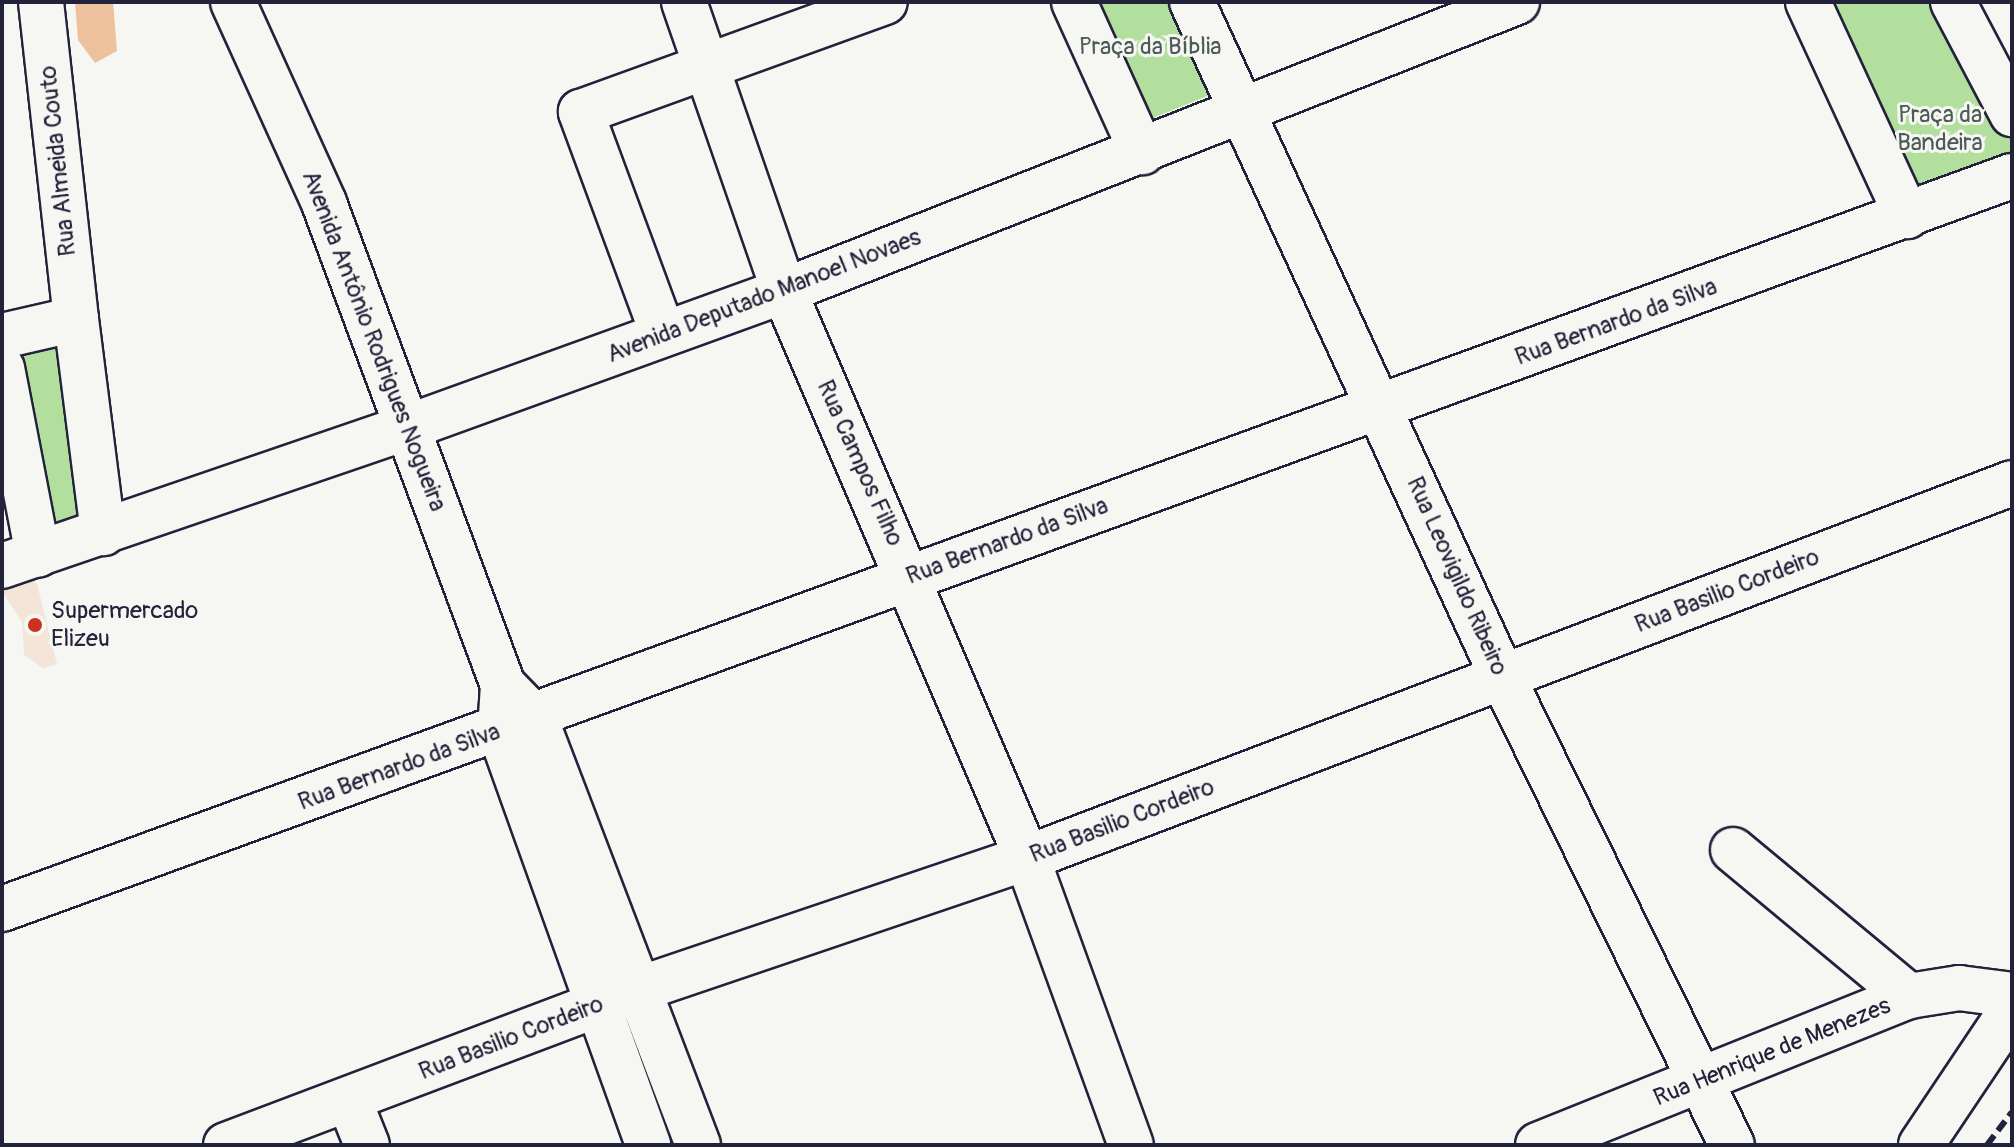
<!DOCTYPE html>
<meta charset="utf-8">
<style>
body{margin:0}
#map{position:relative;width:2014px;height:1147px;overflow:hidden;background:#f6f6f2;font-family:Pangolin,sans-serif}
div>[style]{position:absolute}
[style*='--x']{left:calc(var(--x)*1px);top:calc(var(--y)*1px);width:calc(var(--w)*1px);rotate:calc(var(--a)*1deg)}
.built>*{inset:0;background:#f3e6d8}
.green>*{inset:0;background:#b2df9d}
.building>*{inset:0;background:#edc19c}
.roads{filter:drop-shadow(2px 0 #22223b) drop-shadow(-2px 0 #22223b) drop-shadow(0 2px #22223b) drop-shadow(0 -2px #22223b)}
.minor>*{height:44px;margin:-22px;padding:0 22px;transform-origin:22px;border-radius:22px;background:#f6f6f2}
.major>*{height:44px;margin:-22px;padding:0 22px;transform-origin:22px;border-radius:22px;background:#f6f6f2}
.rail>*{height:6px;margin-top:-3px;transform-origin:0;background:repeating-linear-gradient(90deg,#22223b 0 12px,transparent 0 18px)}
.dots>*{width:22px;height:22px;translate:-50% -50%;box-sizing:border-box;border:4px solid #f6f6f2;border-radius:50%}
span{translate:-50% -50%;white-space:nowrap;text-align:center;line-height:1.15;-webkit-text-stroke:6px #f6f6f2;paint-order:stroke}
.park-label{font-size:24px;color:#4d5b58}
.street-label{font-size:24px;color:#22223b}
.poi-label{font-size:24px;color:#22223b}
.left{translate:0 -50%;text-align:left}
.frame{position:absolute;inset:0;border:4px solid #22223b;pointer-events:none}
</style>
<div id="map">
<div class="built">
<i style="clip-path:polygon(29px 576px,37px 584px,57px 664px,43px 668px,24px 655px,22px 622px,3px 593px,3px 586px)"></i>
</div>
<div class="green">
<i style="clip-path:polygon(1081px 2px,1178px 2px,1217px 92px,1138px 124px)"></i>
<i style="clip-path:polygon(1819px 2px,1936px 2px,2012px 132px,2012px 167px,1908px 205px)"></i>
<i style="clip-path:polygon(73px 333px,97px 530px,41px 549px,3px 349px)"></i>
</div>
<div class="building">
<i style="clip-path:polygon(75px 2px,113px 2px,117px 51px,95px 63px,78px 40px)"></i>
</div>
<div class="roads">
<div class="minor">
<i style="--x:41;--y:2;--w:319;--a:83.7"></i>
<i style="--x:684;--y:2;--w:306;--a:70.9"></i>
<i style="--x:784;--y:291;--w:617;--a:66.8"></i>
<i style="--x:1027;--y:858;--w:305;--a:70.1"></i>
<i style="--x:1074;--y:2;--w:165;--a:65.6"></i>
<i style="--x:1192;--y:2;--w:742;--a:65.3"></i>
<i style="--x:1502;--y:676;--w:522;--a:63.88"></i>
<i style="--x:1808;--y:2;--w:236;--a:65.2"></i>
<i style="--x:1953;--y:2;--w:127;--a:62.2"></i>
<i style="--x:663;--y:334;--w:237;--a:-110.3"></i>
<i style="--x:581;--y:112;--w:323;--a:-19.9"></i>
<i style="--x:2;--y:336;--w:76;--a:-12.9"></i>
<i style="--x:76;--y:319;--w:216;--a:82.8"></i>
<i style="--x:2;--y:368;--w:190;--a:79.1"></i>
<i style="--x:408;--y:427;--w:400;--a:-19.9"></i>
<i style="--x:784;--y:291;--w:788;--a:-21.52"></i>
<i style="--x:1733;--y:850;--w:229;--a:39.7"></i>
<i style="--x:2;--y:909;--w:2139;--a:-20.04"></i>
<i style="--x:349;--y:1100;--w:48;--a:68.2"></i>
<i style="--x:226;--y:1145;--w:441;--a:-20.7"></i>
<i style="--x:639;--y:989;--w:410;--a:-18.7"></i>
<i style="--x:1027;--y:858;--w:1054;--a:-20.84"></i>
<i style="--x:1538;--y:1145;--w:400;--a:-21.9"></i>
<i style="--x:1909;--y:996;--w:51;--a:-9.1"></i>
<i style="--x:1959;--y:988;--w:53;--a:7.5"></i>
<i style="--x:1921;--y:1145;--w:164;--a:-56.2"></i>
</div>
<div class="major">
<i style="--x:233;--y:2;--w:221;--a:65.6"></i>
<i style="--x:324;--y:203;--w:514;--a:69.63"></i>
<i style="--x:503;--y:685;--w:46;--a:45.9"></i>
<i style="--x:535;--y:718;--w:457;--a:69.1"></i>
<i style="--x:2;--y:566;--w:429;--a:-18.9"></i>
<i style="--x:503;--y:685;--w:46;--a:93.7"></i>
<i style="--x:500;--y:731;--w:440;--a:70.3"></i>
</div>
</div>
<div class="rail">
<i style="--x:1987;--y:1145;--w:41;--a:-52.9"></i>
</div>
<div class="dots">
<i style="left:35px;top:625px;background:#c8321e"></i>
</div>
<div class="park-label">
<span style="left:1150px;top:47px">Praça da Bíblia</span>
<span style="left:1940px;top:129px">Praça da<br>Bandeira</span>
</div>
<div class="street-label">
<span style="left:58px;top:161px;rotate:-96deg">Rua Almeida Couto</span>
<span style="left:764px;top:296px;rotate:-21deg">Avenida Deputado Manoel Novaes</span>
<span style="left:1616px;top:322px;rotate:-20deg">Rua Bernardo da Silva</span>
<span style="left:374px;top:341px;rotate:69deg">Avenida Antônio Rodrigues Nogueira</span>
<span style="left:860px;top:463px;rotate:66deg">Rua Campos Filho</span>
<span style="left:1007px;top:541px;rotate:-20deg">Rua Bernardo da Silva</span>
<span style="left:1457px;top:576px;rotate:66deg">Rua Leovigildo Ribeiro</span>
<span style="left:1727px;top:591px;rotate:-21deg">Rua Basilio Cordeiro</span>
<span style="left:399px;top:767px;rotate:-20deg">Rua Bernardo da Silva</span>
<span style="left:1122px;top:821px;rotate:-21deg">Rua Basilio Cordeiro</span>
<span style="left:511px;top:1038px;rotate:-21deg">Rua Basilio Cordeiro</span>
<span style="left:1772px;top:1052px;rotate:-22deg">Rua Henrique de Menezes</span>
</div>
<div class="poi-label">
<span class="left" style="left:51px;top:625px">Supermercado<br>Elizeu</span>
</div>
<div class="frame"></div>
</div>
